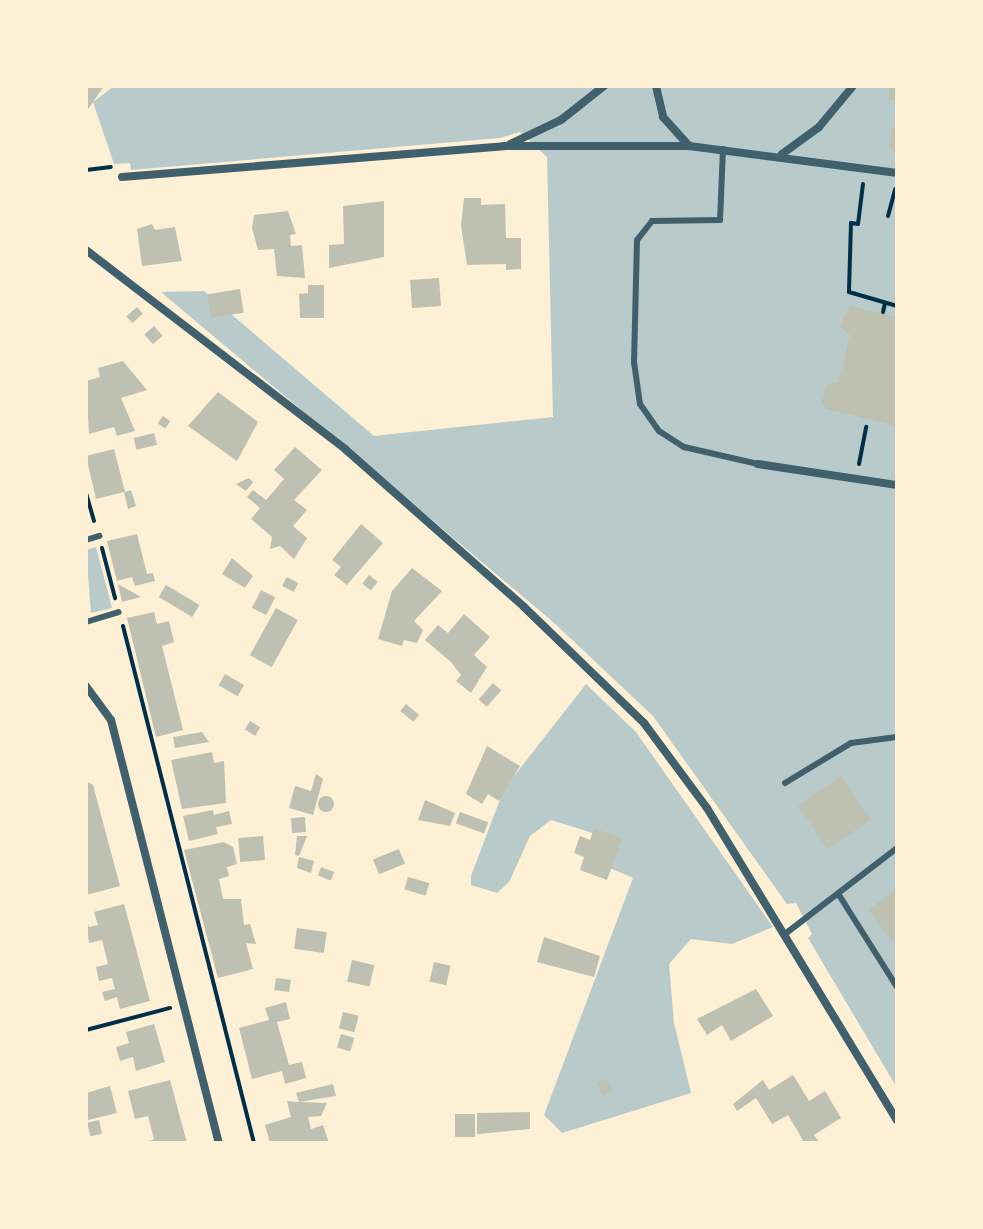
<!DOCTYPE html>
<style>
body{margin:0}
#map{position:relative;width:983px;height:1229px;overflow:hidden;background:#fdf0d5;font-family:"Noto Serif",serif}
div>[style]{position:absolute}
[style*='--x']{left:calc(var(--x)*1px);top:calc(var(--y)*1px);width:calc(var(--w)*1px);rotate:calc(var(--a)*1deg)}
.green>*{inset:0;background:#b9caca}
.building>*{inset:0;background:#bec0b2;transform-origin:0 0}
.round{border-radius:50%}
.path>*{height:4px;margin:-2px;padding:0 2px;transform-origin:2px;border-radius:2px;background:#003049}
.service>*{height:6px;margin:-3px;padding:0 3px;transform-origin:3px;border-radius:3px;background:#3f606c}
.minor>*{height:8px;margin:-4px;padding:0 4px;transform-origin:4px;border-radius:4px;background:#3f606c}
span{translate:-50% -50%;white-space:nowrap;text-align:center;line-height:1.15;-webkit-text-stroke:6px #fdf0d5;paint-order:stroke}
.frame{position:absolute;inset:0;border:88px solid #fdf0d5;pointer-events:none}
</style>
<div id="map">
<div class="green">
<i style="clip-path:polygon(114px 86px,897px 86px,897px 1088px,808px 938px,812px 934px,796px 903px,787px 904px,653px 716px,552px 621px,161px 292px,204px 291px,374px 436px,553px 417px,547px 157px,520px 132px,500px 138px,131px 170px,130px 163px,114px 164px,93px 102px)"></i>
<i style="clip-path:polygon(96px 547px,112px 608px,91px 613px,86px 550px)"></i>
<i style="clip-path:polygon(586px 684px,636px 732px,773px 927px,732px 944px,691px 939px,669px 964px,674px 1023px,691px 1093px,562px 1133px,544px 1115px,633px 878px,605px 866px,615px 840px,551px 820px,530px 836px,509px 882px,497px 893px,471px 885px,471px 876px,504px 789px)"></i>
</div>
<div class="building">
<i style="clip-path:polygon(86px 86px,104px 86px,86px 112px)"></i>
<i style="clip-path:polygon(891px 86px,897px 86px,897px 101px,888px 99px)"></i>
<i style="clip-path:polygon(893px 128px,897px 129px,897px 155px,889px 146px)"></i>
<i style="clip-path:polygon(464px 198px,481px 198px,481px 205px,505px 204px,506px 238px,521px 238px,521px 269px,506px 270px,506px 264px,467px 265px,461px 226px)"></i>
<i style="clip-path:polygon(384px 201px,384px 257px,329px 268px,329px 245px,344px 244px,343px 206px)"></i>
<i style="clip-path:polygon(288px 211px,296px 234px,290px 235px,291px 246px,302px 245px,305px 278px,277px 276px,274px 249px,258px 250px,252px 228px,254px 215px)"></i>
<i style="clip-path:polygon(152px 224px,155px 230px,175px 227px,182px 261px,142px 266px,137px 229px)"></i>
<i style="left:439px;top:278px;width:28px;height:29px;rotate:86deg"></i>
<i style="clip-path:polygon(308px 285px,324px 285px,324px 318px,300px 318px,299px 294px,308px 293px)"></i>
<i style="left:240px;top:289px;width:24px;height:33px;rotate:81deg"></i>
<i style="clip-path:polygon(850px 306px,897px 317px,897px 426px,826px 409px,822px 402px,826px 385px,838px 382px,850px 335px,840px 327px)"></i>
<i style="left:137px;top:307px;width:9px;height:14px;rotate:49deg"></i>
<i style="left:154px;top:326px;width:13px;height:13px;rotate:48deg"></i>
<i style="clip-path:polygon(123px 361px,147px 390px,121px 398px,135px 431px,117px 436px,114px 427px,89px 434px,86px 381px,100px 377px,98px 368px)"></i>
<i style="clip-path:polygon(218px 392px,258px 422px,237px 461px,188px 426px)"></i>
<i style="left:163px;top:416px;width:9px;height:9px;rotate:36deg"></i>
<i style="left:154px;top:433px;width:12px;height:21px;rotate:76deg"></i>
<i style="clip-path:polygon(295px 447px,322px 470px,294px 500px,307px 510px,293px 526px,307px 538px,294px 559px,280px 546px,270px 549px,272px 537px,251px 519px,260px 508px,247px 497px,253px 490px,266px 500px,284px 479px,274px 470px)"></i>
<i style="clip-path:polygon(114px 449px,125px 492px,131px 490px,136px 506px,128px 509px,124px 492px,96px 499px,86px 456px)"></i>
<i style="clip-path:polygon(249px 478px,253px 482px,246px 491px,236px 484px)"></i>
<i style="clip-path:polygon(361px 524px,383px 543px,347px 585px,334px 575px,341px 567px,332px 560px)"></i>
<i style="clip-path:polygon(137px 534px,147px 574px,153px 573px,155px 581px,135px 586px,132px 577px,117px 581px,107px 541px)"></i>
<i style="clip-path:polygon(232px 558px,253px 576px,245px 588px,222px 574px)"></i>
<i style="clip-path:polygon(412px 568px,442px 591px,414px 621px,423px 630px,417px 643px,404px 640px,402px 646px,378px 639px,392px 591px)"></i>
<i style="left:369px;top:575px;width:11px;height:11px;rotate:38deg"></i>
<i style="left:287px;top:577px;width:13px;height:10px;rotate:29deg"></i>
<i style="clip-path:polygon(118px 584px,141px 597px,122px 602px)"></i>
<i style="left:166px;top:585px;width:39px;height:14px;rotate:31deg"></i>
<i style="left:261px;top:590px;width:16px;height:20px;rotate:27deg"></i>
<i style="left:276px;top:608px;width:25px;height:54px;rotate:29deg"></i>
<i style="clip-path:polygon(154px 612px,157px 624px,169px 621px,174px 642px,162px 646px,183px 730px,156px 737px,127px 618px)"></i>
<i style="clip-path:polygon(464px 614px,490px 637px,474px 655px,487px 667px,471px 693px,456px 681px,461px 675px,451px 662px,425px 640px,438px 625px,448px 633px)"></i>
<i style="left:225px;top:674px;width:22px;height:13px;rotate:30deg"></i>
<i style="left:493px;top:683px;width:11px;height:22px;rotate:41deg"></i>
<i style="left:406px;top:704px;width:17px;height:9px;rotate:40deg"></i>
<i style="left:250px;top:721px;width:12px;height:10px;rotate:31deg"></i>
<i style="clip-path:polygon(202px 732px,209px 742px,175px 748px,173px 737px)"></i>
<i style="clip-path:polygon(487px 746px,520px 766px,499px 801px,488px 794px,482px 804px,466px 794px)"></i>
<i style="clip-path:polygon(212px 752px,214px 763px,224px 761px,226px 803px,182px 809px,171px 760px)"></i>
<i style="clip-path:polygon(316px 774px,323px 779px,313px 815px,289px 808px,295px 786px,311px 791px)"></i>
<i style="left:841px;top:776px;width:53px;height:52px;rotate:56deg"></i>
<i style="clip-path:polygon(86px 781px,93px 785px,120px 886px,86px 895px)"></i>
<i class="round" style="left:318px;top:796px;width:16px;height:16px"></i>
<i style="clip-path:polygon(425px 800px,455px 813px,450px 826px,418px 820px)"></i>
<i style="clip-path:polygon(213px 810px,214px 815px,229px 811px,232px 824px,216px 827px,218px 834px,189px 841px,183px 816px)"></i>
<i style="left:460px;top:812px;width:30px;height:12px;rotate:20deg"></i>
<i style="left:305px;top:817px;width:15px;height:14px;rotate:86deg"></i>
<i style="clip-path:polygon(594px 828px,622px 839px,607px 880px,580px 870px,584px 857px,574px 853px,580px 836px,590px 840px)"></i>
<i style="left:263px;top:836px;width:24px;height:25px;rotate:85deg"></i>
<i style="clip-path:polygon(297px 836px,307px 836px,299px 856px,295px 855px)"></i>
<i style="clip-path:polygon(224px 842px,233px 847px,237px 864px,227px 867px,229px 876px,219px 879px,223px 899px,241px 899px,244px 925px,250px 924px,256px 944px,246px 943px,253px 969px,218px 978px,184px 850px)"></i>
<i style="left:399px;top:849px;width:16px;height:28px;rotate:68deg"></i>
<i style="clip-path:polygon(299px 857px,314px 861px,311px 873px,297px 868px)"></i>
<i style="left:321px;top:867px;width:14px;height:9px;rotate:21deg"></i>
<i style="left:408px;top:877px;width:22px;height:13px;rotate:16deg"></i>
<i style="clip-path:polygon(897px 889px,897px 937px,891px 941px,869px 909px)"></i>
<i style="clip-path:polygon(124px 904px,150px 1001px,120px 1009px,117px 997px,105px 1001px,102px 992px,115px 989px,112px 978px,99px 981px,96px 967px,108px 964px,102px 940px,89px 943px,86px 919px,89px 927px,98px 925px,94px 912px)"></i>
<i style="left:297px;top:928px;width:30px;height:21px;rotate:8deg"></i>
<i style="clip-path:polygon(544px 937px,600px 956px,594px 977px,537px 962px)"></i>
<i style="left:352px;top:960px;width:23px;height:22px;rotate:13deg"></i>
<i style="left:434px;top:962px;width:17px;height:20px;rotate:13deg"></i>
<i style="left:276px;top:978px;width:15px;height:12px;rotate:8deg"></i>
<i style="clip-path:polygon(756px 989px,773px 1016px,731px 1041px,722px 1025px,707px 1035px,697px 1019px)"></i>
<i style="clip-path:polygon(286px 1002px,290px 1019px,277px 1022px,289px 1065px,302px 1062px,306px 1078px,285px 1084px,282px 1071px,252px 1079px,239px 1028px,269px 1020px,265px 1008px)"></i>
<i style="left:343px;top:1012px;width:16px;height:17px;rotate:14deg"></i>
<i style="clip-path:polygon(154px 1024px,165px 1062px,136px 1071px,133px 1057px,120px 1061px,116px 1047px,129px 1043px,126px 1032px)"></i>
<i style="left:341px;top:1034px;width:14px;height:14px;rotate:17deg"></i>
<i style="clip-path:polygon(793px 1075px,809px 1101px,825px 1091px,841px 1118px,814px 1135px,820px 1143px,798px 1143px,803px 1140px,788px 1115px,772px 1124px,756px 1098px,737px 1111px,733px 1104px,763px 1080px,769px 1090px)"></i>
<i style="clip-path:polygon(607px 1079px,612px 1092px,602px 1096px,598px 1082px)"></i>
<i style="clip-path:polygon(170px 1080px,187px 1143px,143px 1143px,154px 1139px,148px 1116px,135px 1119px,128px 1091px)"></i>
<i style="clip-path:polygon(333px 1084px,336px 1096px,299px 1102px,327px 1103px,321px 1116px,308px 1117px,311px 1129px,323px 1125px,329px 1143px,270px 1143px,265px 1125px,291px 1117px,287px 1101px,299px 1102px,296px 1093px)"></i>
<i style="clip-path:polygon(110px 1086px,117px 1113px,88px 1120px,86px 1093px)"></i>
<i style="clip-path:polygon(530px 1112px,530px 1129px,477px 1134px,477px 1113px)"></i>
<i style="left:455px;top:1114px;width:20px;height:23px"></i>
<i style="left:99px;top:1120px;width:14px;height:12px;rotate:78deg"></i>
</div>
<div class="path">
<i style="--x:86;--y:170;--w:25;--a:-7"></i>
<i style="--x:863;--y:184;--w:40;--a:97.1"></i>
<i style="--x:858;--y:224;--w:7;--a:-172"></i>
<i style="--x:851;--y:223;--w:69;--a:91.7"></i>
<i style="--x:849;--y:292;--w:50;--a:16.3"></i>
<i style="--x:888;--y:216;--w:28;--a:-75"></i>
<i style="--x:883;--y:312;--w:9;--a:-77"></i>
<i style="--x:859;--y:464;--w:38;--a:-79"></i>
<i style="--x:86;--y:493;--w:29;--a:74"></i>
<i style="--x:102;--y:548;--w:52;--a:75.4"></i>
<i style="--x:123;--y:626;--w:533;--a:75.78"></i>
<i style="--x:86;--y:1030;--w:87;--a:-14.7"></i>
</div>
<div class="service">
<i style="--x:723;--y:149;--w:71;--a:92.4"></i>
<i style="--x:720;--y:220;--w:68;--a:179.2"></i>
<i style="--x:652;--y:221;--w:24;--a:128"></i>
<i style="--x:637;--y:240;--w:122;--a:91.4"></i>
<i style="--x:634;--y:362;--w:42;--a:81.9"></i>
<i style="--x:640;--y:404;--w:33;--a:55"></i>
<i style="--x:659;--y:431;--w:30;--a:33"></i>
<i style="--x:684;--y:447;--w:76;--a:12.9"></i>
<i style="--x:86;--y:540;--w:14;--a:-17"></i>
<i style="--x:86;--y:622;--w:34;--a:-17"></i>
<i style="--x:785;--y:783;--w:77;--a:-31.2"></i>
<i style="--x:851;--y:743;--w:46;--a:-7.4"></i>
<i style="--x:839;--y:895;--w:109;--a:57.8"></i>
<i style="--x:785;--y:934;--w:141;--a:-37.5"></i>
</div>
<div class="minor">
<i style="--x:656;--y:86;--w:32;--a:77"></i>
<i style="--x:663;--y:117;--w:39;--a:48"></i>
<i style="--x:510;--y:144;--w:56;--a:-25.2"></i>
<i style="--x:561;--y:120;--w:55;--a:-38.3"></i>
<i style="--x:782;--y:154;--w:46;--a:-36.1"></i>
<i style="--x:819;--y:127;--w:53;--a:-50.3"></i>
<i style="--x:122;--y:177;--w:383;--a:-4.6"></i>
<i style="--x:504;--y:146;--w:185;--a:0"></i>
<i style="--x:689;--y:146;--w:210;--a:7.4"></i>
<i style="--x:86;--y:250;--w:327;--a:37.5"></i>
<i style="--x:345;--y:449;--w:239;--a:41.4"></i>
<i style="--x:524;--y:607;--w:167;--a:44"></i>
<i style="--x:644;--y:723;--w:106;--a:53.5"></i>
<i style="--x:707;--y:808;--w:366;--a:58.7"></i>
<i style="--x:758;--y:464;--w:141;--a:8.6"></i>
<i style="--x:86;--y:686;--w:42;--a:53.7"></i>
<i style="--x:111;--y:720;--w:437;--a:75.7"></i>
</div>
<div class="frame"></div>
</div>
